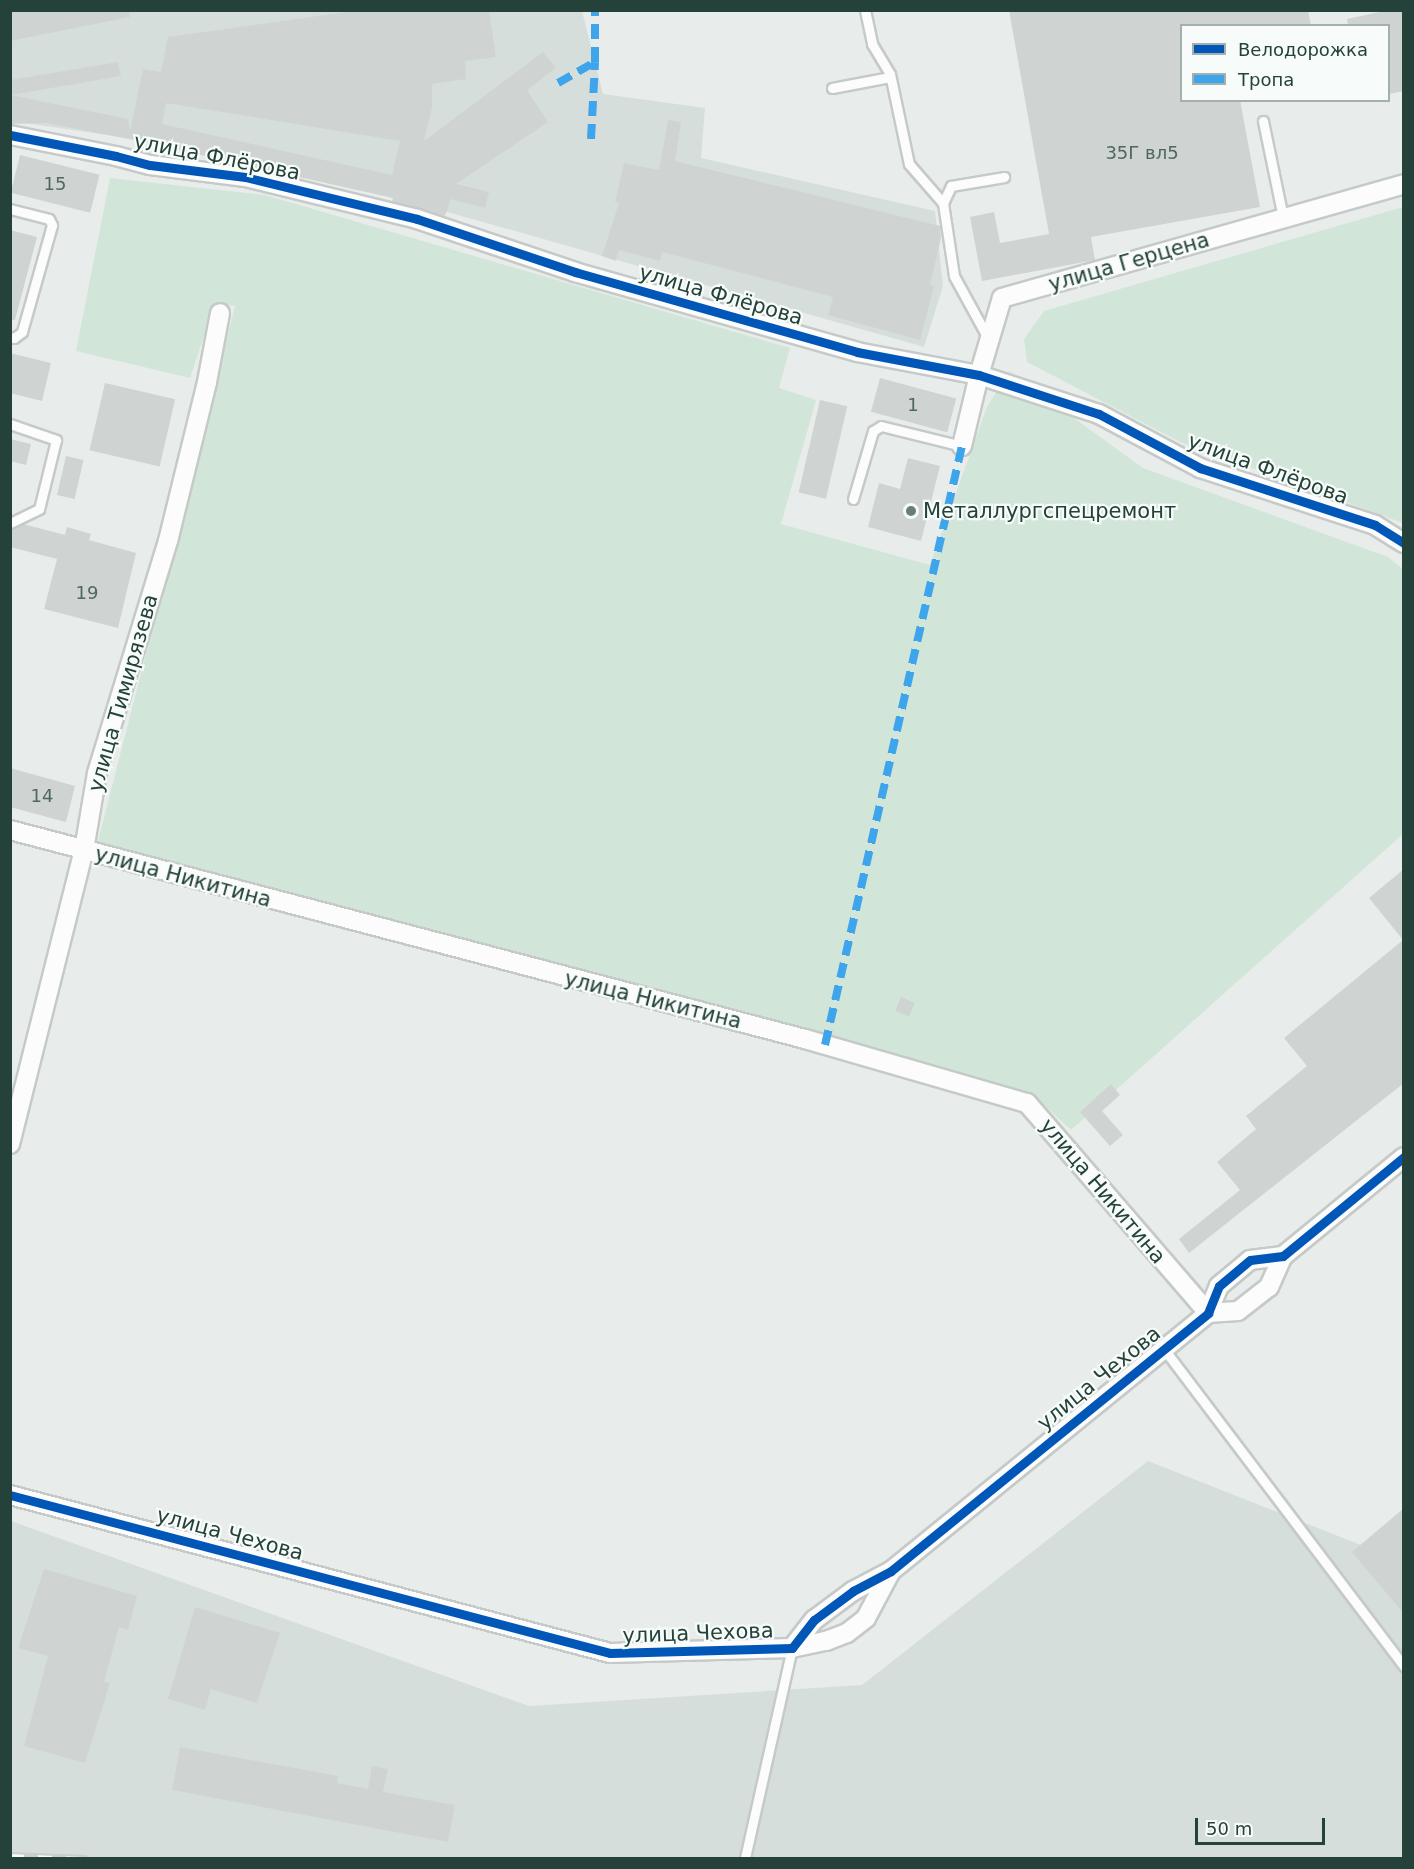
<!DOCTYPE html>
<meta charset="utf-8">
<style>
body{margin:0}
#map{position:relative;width:1414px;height:1869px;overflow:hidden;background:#e8edeb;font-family:"DejaVu Sans",sans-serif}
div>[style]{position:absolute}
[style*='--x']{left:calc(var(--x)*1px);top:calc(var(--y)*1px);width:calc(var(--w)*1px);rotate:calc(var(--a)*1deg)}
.built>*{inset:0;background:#d6dedb}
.green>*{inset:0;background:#d1e6d8}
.building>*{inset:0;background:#cfd4d2;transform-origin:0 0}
.roads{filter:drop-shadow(2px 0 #c5cac8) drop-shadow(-2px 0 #c5cac8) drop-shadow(0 2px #c5cac8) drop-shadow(0 -2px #c5cac8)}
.service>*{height:9px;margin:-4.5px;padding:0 4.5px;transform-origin:4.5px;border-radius:4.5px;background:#fcfcfc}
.minor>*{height:18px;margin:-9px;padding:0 9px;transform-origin:9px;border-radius:9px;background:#fcfcfc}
.rail>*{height:7px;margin-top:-3.5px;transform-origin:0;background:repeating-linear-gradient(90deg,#f7fbf9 0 14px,#c9cdcc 0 28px);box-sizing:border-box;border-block:2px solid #c9cdcc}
.quiet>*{height:8px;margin-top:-4px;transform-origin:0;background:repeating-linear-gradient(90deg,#3ea4ec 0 15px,transparent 0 23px)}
.cycleway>*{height:9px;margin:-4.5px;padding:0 4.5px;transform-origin:4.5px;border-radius:4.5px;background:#0057b8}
.dots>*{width:16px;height:16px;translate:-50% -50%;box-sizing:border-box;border:3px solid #f7fbf9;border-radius:50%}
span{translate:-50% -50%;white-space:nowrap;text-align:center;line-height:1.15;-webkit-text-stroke:4.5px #f7fbf9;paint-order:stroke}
.number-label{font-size:18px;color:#506761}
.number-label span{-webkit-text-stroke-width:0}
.street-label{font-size:21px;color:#24423a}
.poi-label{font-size:21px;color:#24423a}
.left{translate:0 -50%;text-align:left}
.frame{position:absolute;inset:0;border:12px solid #24423a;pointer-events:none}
.legend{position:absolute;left:1180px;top:24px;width:210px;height:78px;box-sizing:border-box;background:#f7fbf9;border:2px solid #a3b1ad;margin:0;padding:8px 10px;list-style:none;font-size:18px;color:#24423a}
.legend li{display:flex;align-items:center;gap:12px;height:30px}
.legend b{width:30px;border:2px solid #a3b1ad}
.scale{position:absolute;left:1195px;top:1818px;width:130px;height:27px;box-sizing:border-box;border:3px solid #24423a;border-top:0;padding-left:8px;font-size:18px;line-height:21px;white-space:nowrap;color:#24423a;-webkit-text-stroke:4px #f7fbf9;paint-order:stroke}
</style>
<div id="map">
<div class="built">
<i style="clip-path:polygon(10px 11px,582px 11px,603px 94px,705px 108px,701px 158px,935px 211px,943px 286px,924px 347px,250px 156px,11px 121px)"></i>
<i style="clip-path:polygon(1148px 1461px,1361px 1545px,1403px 1510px,1403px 1858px,11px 1858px,11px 1521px,529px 1706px,862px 1685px)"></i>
</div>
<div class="green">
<i style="clip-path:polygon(110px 178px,265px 195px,790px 348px,779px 388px,816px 400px,781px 524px,930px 565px,987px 407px,1009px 371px,1143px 468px,1388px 557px,1403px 569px,1403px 834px,1071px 1130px,1031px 1093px,97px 845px,235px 306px,215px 303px,190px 378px,76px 351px)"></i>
<i style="clip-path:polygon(1403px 207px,1403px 523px,1180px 442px,1027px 362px,1024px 339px,1044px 311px)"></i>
</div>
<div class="building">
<i style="clip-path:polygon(10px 10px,129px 10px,130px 17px,10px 41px)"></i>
<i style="clip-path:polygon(evenodd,360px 10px,489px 10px,496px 57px,465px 61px,466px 79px,432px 84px,432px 107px,424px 141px,543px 52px,556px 68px,527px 90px,548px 122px,456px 184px,489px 192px,485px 208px,451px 199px,445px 216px,392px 201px,393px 198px,129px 139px,47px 123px,10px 124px,10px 80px,118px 62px,121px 76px,11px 95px,128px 119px,130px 131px,143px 69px,161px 72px,168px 37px,360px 10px,166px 103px,400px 141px,392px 175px,162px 124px,166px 103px)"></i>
<i style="clip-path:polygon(1009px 10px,1308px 10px,1311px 26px,1182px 26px,1182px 100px,1240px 100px,1260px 207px,1091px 237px,1095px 260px,982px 281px,970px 217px,994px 212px,1000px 243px,1049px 234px)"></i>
<i style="clip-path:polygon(1389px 10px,1404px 10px,1404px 91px,1389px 94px,1389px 26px,1348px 26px,1347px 19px)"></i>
<i style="clip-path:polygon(668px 120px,681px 122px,675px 161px,940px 226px,941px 238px,930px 285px,934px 286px,920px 340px,828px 315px,833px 297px,662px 252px,660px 261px,619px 250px,616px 261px,602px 256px,619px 203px,615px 202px,624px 163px,659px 170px)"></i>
<i style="left:20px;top:155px;width:82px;height:39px;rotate:14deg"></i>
<i style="clip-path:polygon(10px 230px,37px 237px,15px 320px,10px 320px)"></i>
<i style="clip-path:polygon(10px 353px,51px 363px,42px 401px,10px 393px)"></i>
<i style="left:880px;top:378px;width:79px;height:35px;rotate:15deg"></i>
<i style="left:105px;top:383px;width:72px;height:69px;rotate:13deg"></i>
<i style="left:820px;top:400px;width:28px;height:95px;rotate:13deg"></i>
<i style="clip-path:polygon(10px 439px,31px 444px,26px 465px,10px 461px)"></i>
<i style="left:66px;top:456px;width:18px;height:40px;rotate:13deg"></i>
<i style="clip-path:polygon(908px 458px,940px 466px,921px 541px,868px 527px,879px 483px,900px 489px)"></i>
<i style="clip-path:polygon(23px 524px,65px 535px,67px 527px,91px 534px,89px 540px,136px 553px,118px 628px,44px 609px,57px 559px,10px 547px,10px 530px)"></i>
<i style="clip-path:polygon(10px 768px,75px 786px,66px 822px,10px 807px)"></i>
<i style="clip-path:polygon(1404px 869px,1404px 1083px,1189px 1253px,1179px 1239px,1240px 1190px,1217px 1162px,1256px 1129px,1246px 1116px,1307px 1066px,1284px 1038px,1403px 940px,1369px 898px)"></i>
<i style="left:901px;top:997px;width:15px;height:15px;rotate:23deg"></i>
<i style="clip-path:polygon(1111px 1084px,1120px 1095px,1102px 1111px,1123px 1135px,1110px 1146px,1080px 1112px)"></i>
<i style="clip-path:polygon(1404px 1508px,1404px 1614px,1352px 1552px)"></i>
<i style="clip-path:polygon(44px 1569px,137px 1596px,128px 1630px,119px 1627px,104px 1682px,110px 1683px,85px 1763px,24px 1746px,48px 1656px,18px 1648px)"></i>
<i style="clip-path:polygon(195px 1607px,280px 1633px,257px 1703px,211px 1689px,205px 1710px,168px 1699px)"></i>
<i style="clip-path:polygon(180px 1747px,338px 1776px,337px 1783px,368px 1789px,372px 1766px,388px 1769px,383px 1792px,455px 1805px,448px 1842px,172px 1790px)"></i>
</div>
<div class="roads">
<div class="service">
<i style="--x:865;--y:10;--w:35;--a:78"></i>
<i style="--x:872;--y:44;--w:35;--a:59"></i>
<i style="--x:890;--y:74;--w:92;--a:78.1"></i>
<i style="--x:909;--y:164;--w:52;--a:48.9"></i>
<i style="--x:943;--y:203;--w:74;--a:81.4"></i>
<i style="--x:954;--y:276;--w:71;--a:61.3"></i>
<i style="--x:832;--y:88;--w:59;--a:-10.7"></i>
<i style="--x:1263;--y:121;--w:99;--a:78.3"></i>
<i style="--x:943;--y:203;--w:19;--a:-65"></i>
<i style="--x:951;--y:186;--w:54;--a:-9.6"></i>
<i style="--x:10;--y:209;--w:40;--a:14.4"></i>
<i style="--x:49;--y:219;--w:7;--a:63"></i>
<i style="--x:52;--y:225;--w:111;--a:105.7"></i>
<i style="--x:22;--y:332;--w:10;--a:143"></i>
<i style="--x:14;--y:338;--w:4;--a:-166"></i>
<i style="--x:10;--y:424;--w:49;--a:19.2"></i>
<i style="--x:56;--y:440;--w:71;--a:103.8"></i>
<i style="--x:39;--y:509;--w:32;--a:154"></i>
<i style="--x:853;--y:499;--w:71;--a:-73.6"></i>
<i style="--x:873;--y:431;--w:9;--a:-32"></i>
<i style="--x:881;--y:426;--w:83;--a:13.9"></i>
<i style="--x:1164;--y:1349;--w:398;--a:52.9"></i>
<i style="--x:745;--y:1858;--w:215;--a:-77.4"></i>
</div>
<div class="minor">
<i style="--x:10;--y:135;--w:108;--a:11.2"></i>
<i style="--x:116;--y:156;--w:35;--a:15"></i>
<i style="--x:150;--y:165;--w:96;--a:7.2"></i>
<i style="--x:245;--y:177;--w:177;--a:13.7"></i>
<i style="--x:417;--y:219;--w:167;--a:18.5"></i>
<i style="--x:575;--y:272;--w:293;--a:15.8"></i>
<i style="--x:857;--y:352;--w:124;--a:10.7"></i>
<i style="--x:979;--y:375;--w:126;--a:18"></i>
<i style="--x:1099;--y:414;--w:115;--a:28.1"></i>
<i style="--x:1200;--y:468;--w:184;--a:18"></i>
<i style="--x:1375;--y:525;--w:34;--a:32"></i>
<i style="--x:962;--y:446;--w:73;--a:-76.5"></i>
<i style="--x:979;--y:375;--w:80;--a:-73.4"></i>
<i style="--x:1002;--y:298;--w:418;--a:-15.8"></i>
<i style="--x:10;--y:830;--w:822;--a:14.73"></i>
<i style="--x:805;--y:1039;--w:231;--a:16.1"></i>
<i style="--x:1027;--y:1103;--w:277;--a:49.2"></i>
<i style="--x:1208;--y:1313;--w:30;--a:-4"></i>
<i style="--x:1238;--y:1311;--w:39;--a:-38"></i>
<i style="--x:1269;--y:1287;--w:34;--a:-66"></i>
<i style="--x:10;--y:1144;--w:303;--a:-75.9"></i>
<i style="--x:84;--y:850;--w:78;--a:-80.4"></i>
<i style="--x:97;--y:773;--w:243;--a:-73"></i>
<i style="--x:168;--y:541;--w:164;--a:-76.2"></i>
<i style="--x:207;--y:382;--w:70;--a:-79.3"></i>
<i style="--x:10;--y:1495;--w:620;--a:14.75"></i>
<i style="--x:610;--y:1653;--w:182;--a:-1.6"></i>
<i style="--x:792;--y:1648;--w:36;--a:-52"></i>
<i style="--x:814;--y:1620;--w:49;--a:-36.6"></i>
<i style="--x:853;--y:1591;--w:43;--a:-27.8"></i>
<i style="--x:891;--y:1571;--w:409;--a:-39.1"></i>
<i style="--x:1208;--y:1313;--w:29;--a:-68"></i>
<i style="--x:1219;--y:1286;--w:40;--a:-40"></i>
<i style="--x:1250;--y:1260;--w:33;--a:-7"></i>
<i style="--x:1283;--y:1256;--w:156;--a:-39.3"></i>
<i style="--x:792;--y:1648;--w:35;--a:-12"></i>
<i style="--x:826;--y:1641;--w:22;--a:-21"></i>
<i style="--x:847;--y:1633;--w:24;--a:-38"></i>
<i style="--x:866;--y:1618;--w:53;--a:-62"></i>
</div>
</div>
<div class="rail">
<i style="--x:10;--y:1855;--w:77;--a:2.2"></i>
</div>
<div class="quiet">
<i style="--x:558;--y:83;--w:43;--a:-29.6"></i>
<i style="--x:595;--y:62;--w:52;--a:-90"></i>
<i style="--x:591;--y:139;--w:77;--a:-87"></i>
<i style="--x:825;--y:1045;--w:614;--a:-77.12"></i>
</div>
<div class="cycleway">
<i style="--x:10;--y:135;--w:108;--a:11.2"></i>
<i style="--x:116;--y:156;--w:35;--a:15"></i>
<i style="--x:150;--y:165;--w:96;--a:7.2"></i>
<i style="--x:245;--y:177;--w:177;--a:13.7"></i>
<i style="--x:417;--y:219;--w:167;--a:18.5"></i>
<i style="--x:575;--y:272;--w:293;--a:15.8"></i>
<i style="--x:857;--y:352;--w:124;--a:10.7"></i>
<i style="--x:979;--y:375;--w:126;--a:18"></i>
<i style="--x:1099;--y:414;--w:115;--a:28.1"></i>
<i style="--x:1200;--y:468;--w:184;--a:18"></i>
<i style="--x:1375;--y:525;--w:34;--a:32"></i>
<i style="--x:10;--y:1495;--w:620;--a:14.75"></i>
<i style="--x:610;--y:1653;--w:182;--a:-1.6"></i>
<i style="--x:792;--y:1648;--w:36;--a:-52"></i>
<i style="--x:814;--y:1620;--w:49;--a:-36.6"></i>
<i style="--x:853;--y:1591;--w:43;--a:-27.8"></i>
<i style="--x:891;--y:1571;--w:409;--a:-39.1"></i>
<i style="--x:1208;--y:1313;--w:29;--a:-68"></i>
<i style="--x:1219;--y:1286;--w:40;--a:-40"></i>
<i style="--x:1250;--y:1260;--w:33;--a:-7"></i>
<i style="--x:1283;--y:1256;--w:156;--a:-39.3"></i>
</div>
<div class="dots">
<i style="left:911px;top:511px;background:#697e78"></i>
</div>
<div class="number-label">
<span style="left:1142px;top:153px">35Г вл5</span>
<span style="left:55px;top:184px">15</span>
<span style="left:913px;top:405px">1</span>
<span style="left:87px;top:593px">19</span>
<span style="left:42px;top:796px">14</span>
</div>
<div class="street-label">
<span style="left:217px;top:157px;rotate:11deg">улица Флёрова</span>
<span style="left:1129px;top:262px;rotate:-16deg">улица Герцена</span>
<span style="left:721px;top:295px;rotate:16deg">улица Флёрова</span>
<span style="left:1268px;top:469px;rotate:20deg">улица Флёрова</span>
<span style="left:123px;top:693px;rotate:-74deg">улица Тимирязева</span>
<span style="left:183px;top:877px;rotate:15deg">улица Никитина</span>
<span style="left:653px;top:1000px;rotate:14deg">улица Никитина</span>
<span style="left:1103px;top:1191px;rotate:50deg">улица Никитина</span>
<span style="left:1099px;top:1378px;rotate:-39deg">улица Чехова</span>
<span style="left:230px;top:1534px;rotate:15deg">улица Чехова</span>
<span style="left:698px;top:1633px;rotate:-2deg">улица Чехова</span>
</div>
<div class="poi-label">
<span class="left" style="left:923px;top:511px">Металлургспецремонт</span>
</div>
<div class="frame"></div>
<ul class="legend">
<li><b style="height:8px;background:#0057b8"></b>Велодорожка</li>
<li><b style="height:8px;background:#3ea4ec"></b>Тропа</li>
</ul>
<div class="scale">50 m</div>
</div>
